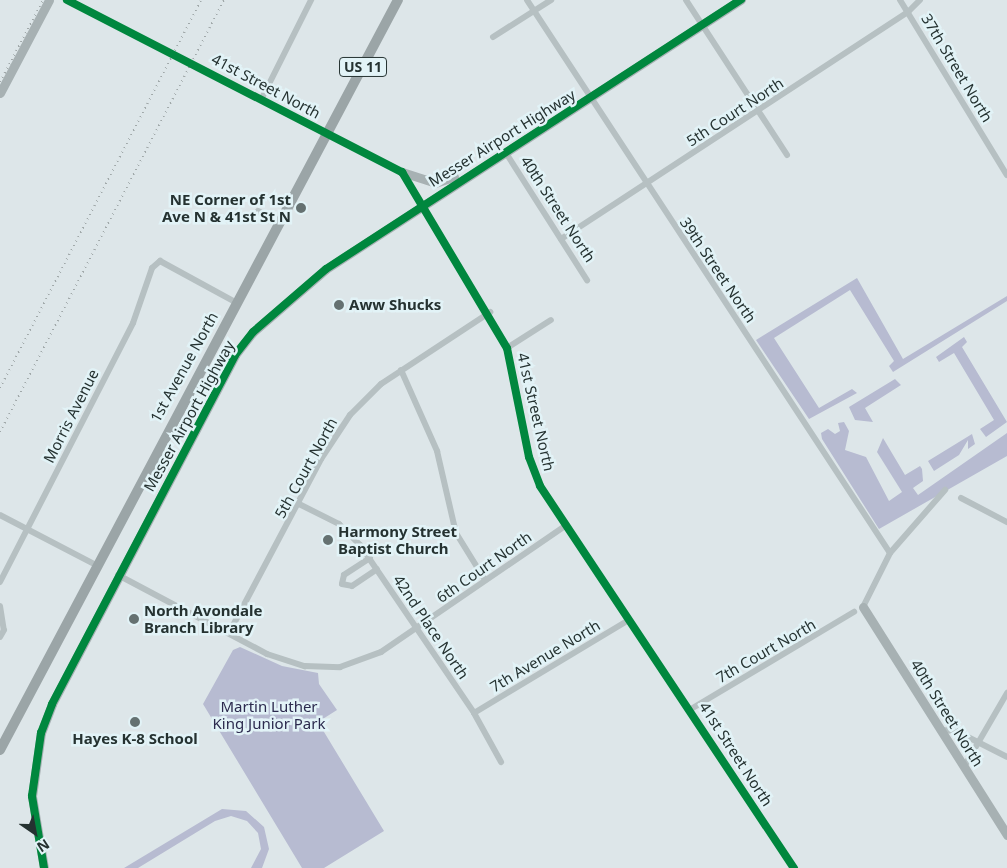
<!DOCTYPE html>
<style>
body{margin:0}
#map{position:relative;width:1007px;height:868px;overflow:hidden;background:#dde6e9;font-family:"Noto Sans",sans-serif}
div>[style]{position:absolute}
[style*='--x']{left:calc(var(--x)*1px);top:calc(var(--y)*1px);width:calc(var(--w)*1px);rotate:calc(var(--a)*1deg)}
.green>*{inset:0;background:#b7bbd1}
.street>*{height:6px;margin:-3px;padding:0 3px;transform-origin:3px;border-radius:3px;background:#b6c0c2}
.secondary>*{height:9px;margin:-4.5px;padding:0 4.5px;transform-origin:4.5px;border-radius:4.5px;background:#a7b1b3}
.primary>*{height:10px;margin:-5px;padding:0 5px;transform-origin:5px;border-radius:5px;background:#9ba5a7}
.rail>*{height:2px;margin-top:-1px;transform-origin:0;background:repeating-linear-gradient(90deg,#a0a8a9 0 1px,transparent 0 5px)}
.cycleway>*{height:8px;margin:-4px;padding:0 4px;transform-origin:4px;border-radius:4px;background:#00873e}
.dots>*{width:14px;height:14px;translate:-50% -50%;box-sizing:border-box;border:2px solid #e2f3f7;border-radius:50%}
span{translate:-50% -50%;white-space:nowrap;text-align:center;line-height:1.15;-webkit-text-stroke:5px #e2f3f7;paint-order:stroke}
.shield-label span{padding:1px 4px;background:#e2f3f7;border:1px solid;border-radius:4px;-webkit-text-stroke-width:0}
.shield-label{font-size:14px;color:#253231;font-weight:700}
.street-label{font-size:15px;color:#253231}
.poi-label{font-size:15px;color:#253231;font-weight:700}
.right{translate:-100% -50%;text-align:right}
.left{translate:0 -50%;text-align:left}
.park-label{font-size:15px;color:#2c2a4e}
.north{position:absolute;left:10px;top:808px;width:50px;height:50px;-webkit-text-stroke:4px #e2f3f7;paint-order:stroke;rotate:147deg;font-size:14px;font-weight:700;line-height:20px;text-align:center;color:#253231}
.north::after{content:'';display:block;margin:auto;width:18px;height:22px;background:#253231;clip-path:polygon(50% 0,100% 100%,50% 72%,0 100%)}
</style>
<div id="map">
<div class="green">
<i style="clip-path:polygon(857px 278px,903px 359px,1007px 296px,1007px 301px,893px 372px,889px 366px,894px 361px,850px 290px,774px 338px,819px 408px,852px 389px,857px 393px,809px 419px,756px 340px)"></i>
<i style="clip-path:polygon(964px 337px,967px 342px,962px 347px,1007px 422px,986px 437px,980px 429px,994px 420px,954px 353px,939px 362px,936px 357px)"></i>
<i style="clip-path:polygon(895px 379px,901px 385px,865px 408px,873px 422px,855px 420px,849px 407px)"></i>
<i style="clip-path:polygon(844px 422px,849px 431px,845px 450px,866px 457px,889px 501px,902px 492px,877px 452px,883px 438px,905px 475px,920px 466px,922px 469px,923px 481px,913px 488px,918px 495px,1007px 433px,1007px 456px,879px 529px,822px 439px,821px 433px,828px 429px,835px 434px,840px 431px,838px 423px)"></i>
<i style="clip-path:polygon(972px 434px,975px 444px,968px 449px,968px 440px,959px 455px,934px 471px,928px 461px)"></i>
<i style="clip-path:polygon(240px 647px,282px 666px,318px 673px,319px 684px,337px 710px,318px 722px,384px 831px,324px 868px,302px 868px,203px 704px,233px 650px)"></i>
<i style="clip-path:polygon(222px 809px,246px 811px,264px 827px,269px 849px,262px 868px,251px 868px,261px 849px,258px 833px,247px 821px,231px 816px,215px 821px,138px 868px,124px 868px)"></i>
</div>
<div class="street">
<i style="--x:67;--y:0;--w:377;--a:27.2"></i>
<i style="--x:402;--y:172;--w:205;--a:59.2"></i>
<i style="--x:507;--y:348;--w:111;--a:78.6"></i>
<i style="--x:529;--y:457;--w:31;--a:69"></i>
<i style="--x:540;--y:486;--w:459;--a:56.4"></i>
<i style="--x:527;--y:0;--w:661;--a:56.72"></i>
<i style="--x:686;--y:0;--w:185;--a:56.9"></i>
<i style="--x:900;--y:0;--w:205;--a:58.6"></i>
<i style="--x:493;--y:37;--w:69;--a:-32.5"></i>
<i style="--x:262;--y:98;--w:110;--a:-63.4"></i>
<i style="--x:506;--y:153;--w:151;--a:57.5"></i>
<i style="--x:258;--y:211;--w:26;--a:28"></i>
<i style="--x:561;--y:239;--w:415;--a:-33.2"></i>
<i style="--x:908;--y:12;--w:17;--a:-45"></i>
<i style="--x:507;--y:348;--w:52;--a:-32.5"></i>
<i style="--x:401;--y:370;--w:89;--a:66"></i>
<i style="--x:437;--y:451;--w:84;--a:77"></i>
<i style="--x:456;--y:533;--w:55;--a:58.3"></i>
<i style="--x:961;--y:498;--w:52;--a:27.6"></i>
<i style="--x:299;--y:504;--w:45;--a:26.6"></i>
<i style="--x:339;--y:524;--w:30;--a:45"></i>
<i style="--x:360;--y:545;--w:203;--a:55.8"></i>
<i style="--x:474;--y:713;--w:56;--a:61.1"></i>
<i style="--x:0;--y:515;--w:108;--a:27.5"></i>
<i style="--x:370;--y:558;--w:31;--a:147"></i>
<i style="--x:344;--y:575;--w:9;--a:103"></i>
<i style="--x:342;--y:584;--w:10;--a:11"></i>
<i style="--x:352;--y:586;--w:30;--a:-34"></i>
<i style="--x:118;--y:575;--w:169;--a:27.9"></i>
<i style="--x:267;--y:654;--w:40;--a:18"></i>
<i style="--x:305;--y:666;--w:35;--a:2"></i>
<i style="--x:340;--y:667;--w:44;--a:-20.1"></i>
<i style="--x:381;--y:652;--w:223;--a:-34.4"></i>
<i style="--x:0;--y:582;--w:291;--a:-62.8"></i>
<i style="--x:133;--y:323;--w:58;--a:-70.9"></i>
<i style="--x:152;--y:268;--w:11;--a:-41"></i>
<i style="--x:160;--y:261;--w:88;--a:28.6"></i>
<i style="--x:0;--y:606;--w:24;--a:81"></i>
<i style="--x:4;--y:630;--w:8;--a:120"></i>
<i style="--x:863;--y:607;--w:60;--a:-63.4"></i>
<i style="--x:890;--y:553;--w:84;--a:-48.9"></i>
<i style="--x:229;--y:633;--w:197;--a:-62.1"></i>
<i style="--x:321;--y:459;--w:53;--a:-56.6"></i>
<i style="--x:350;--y:415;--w:44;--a:-45"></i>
<i style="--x:381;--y:384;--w:131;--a:-33.4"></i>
<i style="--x:691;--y:709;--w:190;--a:-30.8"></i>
<i style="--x:474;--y:713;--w:181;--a:-31"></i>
<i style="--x:941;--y:730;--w:15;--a:4"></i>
<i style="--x:956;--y:731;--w:57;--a:27"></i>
<i style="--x:964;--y:767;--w:86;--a:-59.8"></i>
</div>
<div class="secondary">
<i style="--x:0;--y:93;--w:105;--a:-62.2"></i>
<i style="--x:402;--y:172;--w:35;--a:18"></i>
<i style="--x:435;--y:183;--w:20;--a:-18"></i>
<i style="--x:863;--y:607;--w:270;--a:57.7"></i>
<i style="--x:44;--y:868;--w:73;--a:-99.5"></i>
<i style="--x:32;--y:796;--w:64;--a:-81.9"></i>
<i style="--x:41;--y:733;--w:31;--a:-69"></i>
<i style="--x:52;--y:704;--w:394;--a:-62.3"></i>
<i style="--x:235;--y:355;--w:29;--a:-52"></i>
<i style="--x:253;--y:332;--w:96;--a:-40.8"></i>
<i style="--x:326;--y:269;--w:495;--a:-33"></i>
</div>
<div class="primary">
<i style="--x:0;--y:750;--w:849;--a:-62.05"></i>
</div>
<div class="rail">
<i style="--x:0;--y:82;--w:93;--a:-62.3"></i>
<i style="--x:0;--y:388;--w:437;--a:-62.6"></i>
<i style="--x:0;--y:432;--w:487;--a:-62.6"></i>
</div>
<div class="cycleway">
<i style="--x:67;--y:0;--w:377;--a:27.2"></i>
<i style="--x:402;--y:172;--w:205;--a:59.2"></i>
<i style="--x:507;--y:348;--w:111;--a:78.6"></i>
<i style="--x:529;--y:457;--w:31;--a:69"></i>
<i style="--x:540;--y:486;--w:459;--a:56.4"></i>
<i style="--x:44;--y:868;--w:73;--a:-99.5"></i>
<i style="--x:32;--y:796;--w:64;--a:-81.9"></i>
<i style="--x:41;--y:733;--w:31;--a:-69"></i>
<i style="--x:52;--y:704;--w:394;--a:-62.3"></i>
<i style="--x:235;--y:355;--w:29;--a:-52"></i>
<i style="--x:253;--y:332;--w:96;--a:-40.8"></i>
<i style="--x:326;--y:269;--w:495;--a:-33"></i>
</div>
<div class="dots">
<i style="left:301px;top:208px;background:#657171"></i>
<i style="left:339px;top:305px;background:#657171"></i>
<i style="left:328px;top:540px;background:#657171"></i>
<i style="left:134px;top:619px;background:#657171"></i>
<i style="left:135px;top:722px;background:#657171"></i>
</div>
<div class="shield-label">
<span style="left:363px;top:67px">US 11</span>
</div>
<div class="street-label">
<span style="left:957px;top:68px;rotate:59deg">37th Street North</span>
<span style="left:266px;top:86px;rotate:28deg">41st Street North</span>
<span style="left:735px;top:112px;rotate:-33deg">5th Court North</span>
<span style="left:502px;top:138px;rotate:-32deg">Messer Airport Highway</span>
<span style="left:558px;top:209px;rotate:57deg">40th Street North</span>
<span style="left:718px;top:270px;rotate:56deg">39th Street North</span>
<span style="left:184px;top:367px;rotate:-61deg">1st Avenue North</span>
<span style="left:536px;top:412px;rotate:77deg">41st Street North</span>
<span style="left:71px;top:416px;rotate:-63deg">Morris Avenue</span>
<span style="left:189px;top:416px;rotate:-61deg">Messer Airport Highway</span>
<span style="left:306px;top:468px;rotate:-61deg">5th Court North</span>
<span style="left:484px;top:567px;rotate:-35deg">6th Court North</span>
<span style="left:431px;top:627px;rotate:56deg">42nd Place North</span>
<span style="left:766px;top:651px;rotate:-30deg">7th Court North</span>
<span style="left:545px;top:656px;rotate:-31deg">7th Avenue North</span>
<span style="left:947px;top:713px;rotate:58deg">40th Street North</span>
<span style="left:736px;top:754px;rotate:57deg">41st Street North</span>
</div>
<div class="poi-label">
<span class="right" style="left:291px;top:208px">NE Corner of 1st<br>Ave N &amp; 41st St N</span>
<span class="left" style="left:349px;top:305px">Aww Shucks</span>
<span class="left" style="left:338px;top:540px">Harmony Street<br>Baptist Church</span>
<span class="left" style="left:144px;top:619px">North Avondale<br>Branch Library</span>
<span style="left:135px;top:739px">Hayes K-8 School</span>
</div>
<div class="park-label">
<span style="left:269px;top:715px">Martin Luther<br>King Junior Park</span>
</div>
<div class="north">N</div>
</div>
